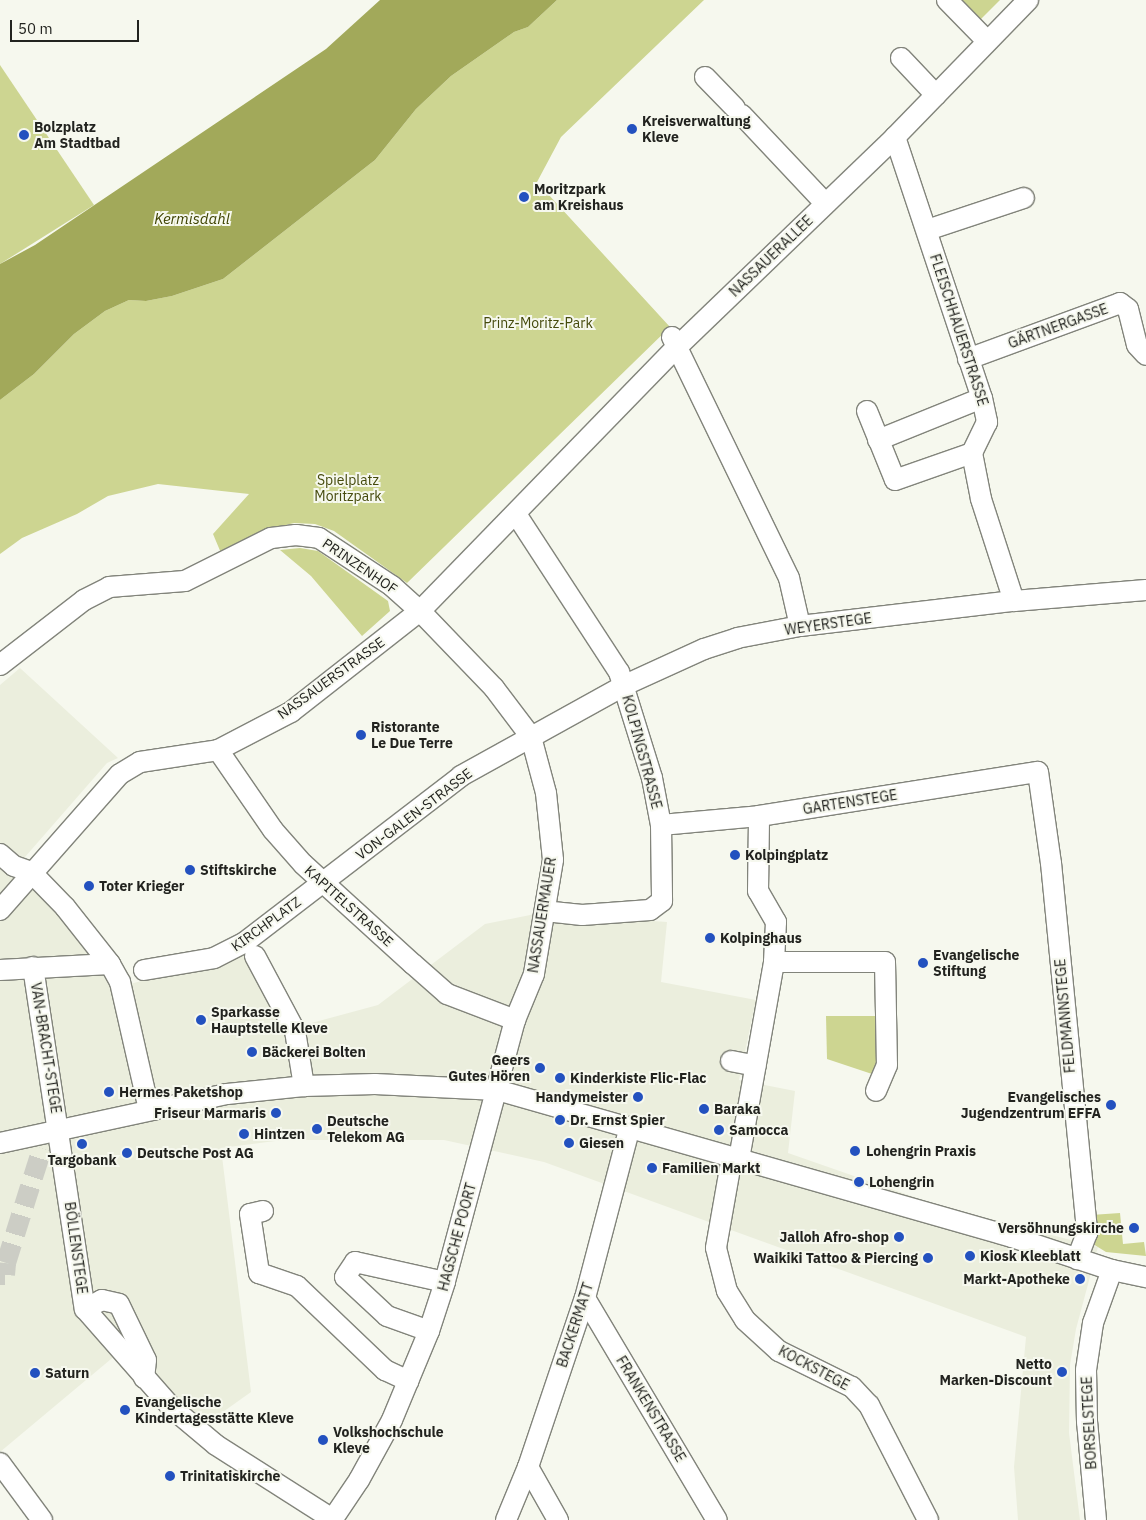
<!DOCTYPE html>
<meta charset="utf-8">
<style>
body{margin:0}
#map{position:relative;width:1146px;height:1520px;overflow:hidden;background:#f6f8ee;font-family:"IBM Plex Sans",sans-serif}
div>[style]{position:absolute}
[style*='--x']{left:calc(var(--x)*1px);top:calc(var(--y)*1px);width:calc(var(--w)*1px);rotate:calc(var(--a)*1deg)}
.built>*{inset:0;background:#ebeedd}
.green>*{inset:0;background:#cdd591}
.water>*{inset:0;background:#a2a95a}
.minor-tunnel>*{height:20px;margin-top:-10px;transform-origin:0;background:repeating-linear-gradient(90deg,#cccdc5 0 20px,transparent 0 30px)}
.roads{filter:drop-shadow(1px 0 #82847b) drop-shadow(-1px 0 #82847b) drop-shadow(0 1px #82847b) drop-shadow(0 -1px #82847b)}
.minor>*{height:20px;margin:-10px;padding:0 10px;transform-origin:10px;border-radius:10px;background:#fff}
.dots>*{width:14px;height:14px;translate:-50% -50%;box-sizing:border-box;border:2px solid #f6f8ee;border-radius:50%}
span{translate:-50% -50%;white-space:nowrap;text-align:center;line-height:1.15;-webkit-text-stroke:4px #f6f8ee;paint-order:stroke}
.poi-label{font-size:14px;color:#22231f;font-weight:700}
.left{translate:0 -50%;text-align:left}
.right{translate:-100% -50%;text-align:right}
.street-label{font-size:14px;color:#22231f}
.park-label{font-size:14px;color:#454a0c}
.water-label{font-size:15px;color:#3e4201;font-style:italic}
.scale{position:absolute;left:10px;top:20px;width:129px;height:22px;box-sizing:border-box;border:2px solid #22231f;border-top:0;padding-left:6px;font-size:15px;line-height:18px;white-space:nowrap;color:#22231f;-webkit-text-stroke:4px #f6f8ee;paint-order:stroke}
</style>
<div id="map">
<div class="built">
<i style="clip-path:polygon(20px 668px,118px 758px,107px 763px,25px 857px,72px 906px,130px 984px,248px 953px,304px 1025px,378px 1005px,485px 924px,540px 913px,667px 922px,661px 982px,756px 1000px,739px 1080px,795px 1091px,788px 1153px,940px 1206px,1098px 1247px,1076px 1329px,1070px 1365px,1069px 1433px,1080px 1520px,1018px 1520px,1014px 1467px,1026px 1337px,544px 1162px,444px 1140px,283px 1140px,221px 1148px,251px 1392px,206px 1424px,199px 1425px,129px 1344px,0 1452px,0 685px)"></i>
</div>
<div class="green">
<i style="clip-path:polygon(557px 0,704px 0,561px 137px,537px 182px,670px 327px,407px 583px,334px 531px,315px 524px,294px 523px,274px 528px,221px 553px,213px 534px,249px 494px,158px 484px,108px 496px,77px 514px,22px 538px,0 554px,0 400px,34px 374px,74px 334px,105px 311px,129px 300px,146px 301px,172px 296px,223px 279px,375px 160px,416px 109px,451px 76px,514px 32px,528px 27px)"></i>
<i style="clip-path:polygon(959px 0,1000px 0,980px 20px)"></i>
<i style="clip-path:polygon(0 65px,94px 205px,0 264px)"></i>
<i style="clip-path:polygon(300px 548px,318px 551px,388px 601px,390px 611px,362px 636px,311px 576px,280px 550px)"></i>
<i style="clip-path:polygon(826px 1016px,879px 1016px,875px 1075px,827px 1059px)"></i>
<i style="clip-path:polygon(1120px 1213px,1123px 1244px,1144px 1242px,1146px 1256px,1106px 1252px,1093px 1244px,1091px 1215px)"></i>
</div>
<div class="water">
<i style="clip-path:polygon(380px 0,557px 0,528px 27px,514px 32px,451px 76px,416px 109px,375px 160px,223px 279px,172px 296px,146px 301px,129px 300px,105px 311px,74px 334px,34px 374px,0 400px,0 264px,35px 245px,326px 49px)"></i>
</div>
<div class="minor-tunnel">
<i style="--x:0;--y:1275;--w:5;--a:0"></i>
<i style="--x:5;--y:1275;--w:12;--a:-85"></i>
<i style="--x:6;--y:1263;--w:120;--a:-72.5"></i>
</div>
<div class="roads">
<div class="minor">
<i style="--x:947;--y:0;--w:57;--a:45.7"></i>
<i style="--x:901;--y:58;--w:51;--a:46.6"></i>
<i style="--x:705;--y:77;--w:43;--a:45.9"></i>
<i style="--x:742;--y:115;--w:121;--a:46.7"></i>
<i style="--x:895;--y:137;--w:275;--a:71.6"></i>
<i style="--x:982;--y:398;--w:25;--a:78"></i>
<i style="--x:987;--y:422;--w:34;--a:116"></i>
<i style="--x:972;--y:453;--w:47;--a:78.9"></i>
<i style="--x:981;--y:499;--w:107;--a:72.1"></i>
<i style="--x:927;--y:230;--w:102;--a:-18.3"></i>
<i style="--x:672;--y:337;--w:268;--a:64.1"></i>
<i style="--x:789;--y:578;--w:49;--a:77.1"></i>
<i style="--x:968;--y:359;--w:162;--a:-20.2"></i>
<i style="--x:1120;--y:303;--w:10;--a:37"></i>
<i style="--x:1128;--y:309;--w:37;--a:76"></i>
<i style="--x:1137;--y:345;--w:13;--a:48"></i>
<i style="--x:867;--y:411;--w:74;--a:67.9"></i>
<i style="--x:895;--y:480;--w:82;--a:-19.3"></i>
<i style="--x:878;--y:440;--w:112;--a:-22"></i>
<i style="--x:516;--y:514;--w:189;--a:56.9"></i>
<i style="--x:619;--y:672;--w:111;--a:72.7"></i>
<i style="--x:652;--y:778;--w:48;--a:79.2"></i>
<i style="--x:661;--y:825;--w:76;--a:89.2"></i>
<i style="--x:662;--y:901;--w:15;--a:143"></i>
<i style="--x:650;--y:910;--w:68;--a:175.8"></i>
<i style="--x:582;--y:915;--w:37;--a:-174"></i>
<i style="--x:0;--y:665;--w:106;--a:-37.7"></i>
<i style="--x:84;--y:600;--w:28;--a:-27"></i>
<i style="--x:109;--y:587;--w:76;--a:-4.5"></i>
<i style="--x:185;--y:581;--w:96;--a:-26.6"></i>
<i style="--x:271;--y:538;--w:25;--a:-7"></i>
<i style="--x:296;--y:535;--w:23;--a:7"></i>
<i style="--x:319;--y:538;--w:87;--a:33.3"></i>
<i style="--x:392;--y:586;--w:38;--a:42"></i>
<i style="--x:420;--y:611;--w:107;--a:46.1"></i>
<i style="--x:494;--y:688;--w:61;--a:52.9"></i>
<i style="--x:531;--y:737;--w:58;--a:75"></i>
<i style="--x:546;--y:793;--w:67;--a:84"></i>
<i style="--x:553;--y:860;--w:116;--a:99.5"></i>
<i style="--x:534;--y:974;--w:50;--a:112.4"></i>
<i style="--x:515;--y:1020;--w:271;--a:105"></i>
<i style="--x:445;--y:1282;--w:52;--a:108.1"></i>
<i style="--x:429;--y:1331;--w:96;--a:112.6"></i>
<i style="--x:392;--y:1420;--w:68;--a:118.8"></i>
<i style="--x:359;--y:1480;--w:48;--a:124"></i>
<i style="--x:218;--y:750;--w:97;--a:55.5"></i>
<i style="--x:273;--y:830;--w:45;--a:48.6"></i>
<i style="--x:303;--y:864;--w:149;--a:42.3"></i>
<i style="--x:413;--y:964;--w:45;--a:41.4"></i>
<i style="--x:447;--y:994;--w:73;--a:20.9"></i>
<i style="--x:661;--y:825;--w:98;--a:-5.2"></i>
<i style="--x:759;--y:816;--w:282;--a:-9"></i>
<i style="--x:1038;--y:772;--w:92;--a:81.9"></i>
<i style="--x:1051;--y:863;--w:372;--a:84.4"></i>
<i style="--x:1087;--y:1233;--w:28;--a:111"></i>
<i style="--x:0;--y:854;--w:18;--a:41"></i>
<i style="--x:14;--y:866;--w:18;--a:19"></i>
<i style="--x:31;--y:872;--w:49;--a:45.8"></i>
<i style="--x:65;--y:907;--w:73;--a:51.7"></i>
<i style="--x:110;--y:964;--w:21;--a:61"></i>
<i style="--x:120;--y:982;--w:131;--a:77.2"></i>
<i style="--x:0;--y:910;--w:181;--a:-48.6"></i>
<i style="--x:120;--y:774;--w:23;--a:-31"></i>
<i style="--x:140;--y:762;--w:79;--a:-8.7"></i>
<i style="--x:218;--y:750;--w:82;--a:-27.5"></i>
<i style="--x:291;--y:712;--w:164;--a:-38.1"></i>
<i style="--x:420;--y:611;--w:368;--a:-45.8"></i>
<i style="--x:677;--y:347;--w:303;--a:-43.9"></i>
<i style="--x:895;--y:137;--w:191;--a:-45.8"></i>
<i style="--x:255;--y:956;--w:85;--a:61.9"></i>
<i style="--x:295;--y:1031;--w:56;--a:80.7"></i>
<i style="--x:774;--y:962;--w:111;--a:0"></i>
<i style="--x:885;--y:962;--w:103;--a:88.9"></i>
<i style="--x:887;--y:1065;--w:28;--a:113"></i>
<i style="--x:33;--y:967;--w:346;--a:81.4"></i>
<i style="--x:85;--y:1309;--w:132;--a:48.7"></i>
<i style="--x:172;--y:1408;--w:57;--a:40.1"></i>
<i style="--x:216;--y:1445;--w:138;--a:32.5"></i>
<i style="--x:0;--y:970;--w:110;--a:-3.1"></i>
<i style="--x:144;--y:970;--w:71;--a:-9.7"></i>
<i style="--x:214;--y:958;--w:35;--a:-27"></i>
<i style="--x:245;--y:942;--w:272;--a:-37.5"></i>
<i style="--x:461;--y:776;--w:188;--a:-29"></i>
<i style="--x:625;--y:685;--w:87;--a:-24.5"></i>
<i style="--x:704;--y:649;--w:35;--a:-18"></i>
<i style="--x:737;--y:638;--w:64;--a:-10.8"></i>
<i style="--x:800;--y:626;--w:215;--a:-6.7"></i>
<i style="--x:1014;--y:601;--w:132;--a:-4.8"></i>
<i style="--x:731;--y:1061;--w:25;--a:11"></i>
<i style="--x:0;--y:1143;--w:232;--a:-12.2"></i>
<i style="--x:227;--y:1094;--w:77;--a:-5.9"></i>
<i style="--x:304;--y:1086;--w:71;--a:-1.6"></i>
<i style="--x:375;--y:1084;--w:122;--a:2.8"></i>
<i style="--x:497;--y:1090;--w:536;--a:15.93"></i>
<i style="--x:1012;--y:1237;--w:105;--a:18.3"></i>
<i style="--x:1112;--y:1270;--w:35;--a:12"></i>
<i style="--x:732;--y:1157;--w:92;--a:100"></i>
<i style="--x:716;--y:1248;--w:44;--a:75.7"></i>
<i style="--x:727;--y:1291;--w:34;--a:58"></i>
<i style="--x:745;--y:1320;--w:46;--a:42.4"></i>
<i style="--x:779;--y:1351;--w:81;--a:26.3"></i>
<i style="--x:852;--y:1387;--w:25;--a:47"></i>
<i style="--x:869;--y:1405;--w:129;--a:62.8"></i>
<i style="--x:739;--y:1159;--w:200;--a:-79.9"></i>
<i style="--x:774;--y:962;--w:40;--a:-87.1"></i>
<i style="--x:776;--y:922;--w:36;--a:-120"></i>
<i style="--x:758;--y:891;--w:75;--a:-89.2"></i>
<i style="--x:263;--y:1211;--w:13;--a:167"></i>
<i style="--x:250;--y:1214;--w:60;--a:81.3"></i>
<i style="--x:259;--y:1273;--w:40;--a:18.9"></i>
<i style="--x:297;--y:1286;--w:122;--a:43.7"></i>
<i style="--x:385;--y:1370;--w:26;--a:25"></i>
<i style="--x:585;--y:1298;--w:258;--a:59.3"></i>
<i style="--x:85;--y:1309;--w:19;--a:-28"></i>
<i style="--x:102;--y:1300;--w:17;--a:13"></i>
<i style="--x:119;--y:1304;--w:62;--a:64.3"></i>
<i style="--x:146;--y:1360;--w:18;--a:96"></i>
<i style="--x:429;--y:1331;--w:45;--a:-160.3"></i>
<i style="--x:387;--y:1316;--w:57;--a:-137.1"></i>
<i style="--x:345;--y:1277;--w:18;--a:-56"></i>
<i style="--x:355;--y:1262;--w:92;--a:12.5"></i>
<i style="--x:0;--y:1463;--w:71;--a:53.6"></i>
<i style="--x:528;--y:1467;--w:61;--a:60.5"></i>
<i style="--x:506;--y:1520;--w:57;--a:-67.5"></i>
<i style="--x:528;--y:1467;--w:178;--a:-71.4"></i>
<i style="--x:585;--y:1298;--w:177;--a:-75.3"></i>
<i style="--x:1096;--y:1520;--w:98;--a:-95.2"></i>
<i style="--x:1087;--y:1422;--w:52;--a:-91.1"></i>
<i style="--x:1086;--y:1370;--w:48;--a:-81.5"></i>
<i style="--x:1093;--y:1323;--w:56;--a:-70.3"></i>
</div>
</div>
<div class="dots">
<i style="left:632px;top:129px;background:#2351bf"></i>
<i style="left:24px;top:135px;background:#2351bf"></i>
<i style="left:524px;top:197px;background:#2351bf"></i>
<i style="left:361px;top:735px;background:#2351bf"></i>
<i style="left:735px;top:855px;background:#2351bf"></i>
<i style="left:190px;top:870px;background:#2351bf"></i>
<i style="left:89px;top:886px;background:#2351bf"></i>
<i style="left:710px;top:938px;background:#2351bf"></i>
<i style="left:923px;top:963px;background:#2351bf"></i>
<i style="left:201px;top:1020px;background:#2351bf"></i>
<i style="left:252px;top:1052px;background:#2351bf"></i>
<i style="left:540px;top:1068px;background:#2351bf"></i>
<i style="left:560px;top:1078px;background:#2351bf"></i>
<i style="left:109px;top:1092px;background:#2351bf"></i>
<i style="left:638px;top:1097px;background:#2351bf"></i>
<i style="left:1111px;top:1105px;background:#2351bf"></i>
<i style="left:704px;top:1109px;background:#2351bf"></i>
<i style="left:276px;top:1113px;background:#2351bf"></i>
<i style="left:560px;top:1120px;background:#2351bf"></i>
<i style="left:317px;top:1129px;background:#2351bf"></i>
<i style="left:719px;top:1130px;background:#2351bf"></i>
<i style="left:244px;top:1134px;background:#2351bf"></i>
<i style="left:569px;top:1143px;background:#2351bf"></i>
<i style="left:82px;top:1144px;background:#2351bf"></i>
<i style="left:855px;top:1151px;background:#2351bf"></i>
<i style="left:127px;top:1153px;background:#2351bf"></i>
<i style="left:652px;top:1168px;background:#2351bf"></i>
<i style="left:859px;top:1182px;background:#2351bf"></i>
<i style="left:1134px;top:1228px;background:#2351bf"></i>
<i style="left:899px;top:1237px;background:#2351bf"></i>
<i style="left:970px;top:1256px;background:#2351bf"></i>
<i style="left:928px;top:1258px;background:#2351bf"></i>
<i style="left:1080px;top:1279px;background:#2351bf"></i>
<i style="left:1062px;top:1372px;background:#2351bf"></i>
<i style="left:35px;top:1373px;background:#2351bf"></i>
<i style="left:125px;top:1410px;background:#2351bf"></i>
<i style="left:323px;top:1440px;background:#2351bf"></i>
<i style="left:170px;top:1476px;background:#2351bf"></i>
</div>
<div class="poi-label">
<span class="left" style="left:642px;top:129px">Kreisverwaltung<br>Kleve</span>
<span class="left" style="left:34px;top:135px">Bolzplatz<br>Am Stadtbad</span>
<span class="left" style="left:534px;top:197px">Moritzpark<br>am Kreishaus</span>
<span class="left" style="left:371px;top:735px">Ristorante<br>Le Due Terre</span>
<span class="left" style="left:745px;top:855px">Kolpingplatz</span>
<span class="left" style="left:200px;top:870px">Stiftskirche</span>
<span class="left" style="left:99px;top:886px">Toter Krieger</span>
<span class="left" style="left:720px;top:938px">Kolpinghaus</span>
<span class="left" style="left:933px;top:963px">Evangelische<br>Stiftung</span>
<span class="left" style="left:211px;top:1020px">Sparkasse<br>Hauptstelle Kleve</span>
<span class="left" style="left:262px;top:1052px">Bäckerei Bolten</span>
<span class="right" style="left:530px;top:1068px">Geers<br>Gutes Hören</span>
<span class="left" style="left:570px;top:1078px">Kinderkiste Flic-Flac</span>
<span class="left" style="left:119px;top:1092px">Hermes Paketshop</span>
<span class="right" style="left:628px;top:1097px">Handymeister</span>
<span class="right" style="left:1101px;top:1105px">Evangelisches<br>Jugendzentrum EFFA</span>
<span class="left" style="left:714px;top:1109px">Baraka</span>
<span class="right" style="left:266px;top:1113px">Friseur Marmaris</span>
<span class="left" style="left:570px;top:1120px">Dr. Ernst Spier</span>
<span class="left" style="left:327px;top:1129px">Deutsche<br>Telekom AG</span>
<span class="left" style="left:729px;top:1130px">Samocca</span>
<span class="left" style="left:254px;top:1134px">Hintzen</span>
<span class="left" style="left:579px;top:1143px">Giesen</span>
<span class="left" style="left:866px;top:1151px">Lohengrin Praxis</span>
<span class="left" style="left:137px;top:1153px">Deutsche Post AG</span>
<span style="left:82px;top:1160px">Targobank</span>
<span class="left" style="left:662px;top:1168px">Familien Markt</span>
<span class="left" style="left:869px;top:1182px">Lohengrin</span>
<span class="right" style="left:1124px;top:1228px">Versöhnungskirche</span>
<span class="right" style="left:889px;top:1237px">Jalloh Afro-shop</span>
<span class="left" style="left:980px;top:1256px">Kiosk Kleeblatt</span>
<span class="right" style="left:918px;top:1258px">Waikiki Tattoo &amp; Piercing</span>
<span class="right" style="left:1070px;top:1279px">Markt-Apotheke</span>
<span class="right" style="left:1052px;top:1372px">Netto<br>Marken-Discount</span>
<span class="left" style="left:45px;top:1373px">Saturn</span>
<span class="left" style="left:135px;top:1410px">Evangelische<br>Kindertagesstätte Kleve</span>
<span class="left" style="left:333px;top:1440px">Volkshochschule<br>Kleve</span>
<span class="left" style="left:180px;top:1476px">Trinitatiskirche</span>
</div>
<div class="street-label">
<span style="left:771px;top:256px;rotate:-44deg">NASSAUERALLEE</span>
<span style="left:1058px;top:326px;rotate:-20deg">GÄRTNERGASSE</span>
<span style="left:959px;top:330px;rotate:72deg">FLEISCHHAUERSTRASSE</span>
<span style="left:360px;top:566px;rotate:34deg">PRINZENHOF</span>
<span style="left:828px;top:624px;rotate:-8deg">WEYERSTEGE</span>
<span style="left:331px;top:678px;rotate:-36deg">NASSAUERSTRASSE</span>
<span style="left:642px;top:752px;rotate:75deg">KOLPINGSTRASSE</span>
<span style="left:850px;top:802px;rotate:-9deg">GARTENSTEGE</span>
<span style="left:414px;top:814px;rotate:-37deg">VON-GALEN-STRASSE</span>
<span style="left:349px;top:906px;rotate:42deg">KAPITELSTRASSE</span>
<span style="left:542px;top:915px;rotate:-81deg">NASSAUERMAUER</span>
<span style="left:266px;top:924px;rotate:-36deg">KIRCHPLATZ</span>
<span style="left:1065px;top:1016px;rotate:-95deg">FELDMANNSTEGE</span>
<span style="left:46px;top:1048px;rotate:81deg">VAN-BRACHT-STEGE</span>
<span style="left:457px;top:1237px;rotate:-75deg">HAGSCHE POORT</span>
<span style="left:76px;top:1248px;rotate:82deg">BÖLLENSTEGE</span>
<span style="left:575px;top:1325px;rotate:-72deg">BACKERMATT</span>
<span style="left:814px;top:1368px;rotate:28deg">KOCKSTEGE</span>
<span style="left:651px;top:1409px;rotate:59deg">FRANKENSTRASSE</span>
<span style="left:1089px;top:1423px;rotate:-93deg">BORSELSTEGE</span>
</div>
<div class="park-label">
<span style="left:538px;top:323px">Prinz-Moritz-Park</span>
<span style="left:348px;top:488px">Spielplatz<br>Moritzpark</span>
</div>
<div class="water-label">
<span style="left:192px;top:219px">Kermisdahl</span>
</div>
<div class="scale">50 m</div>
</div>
